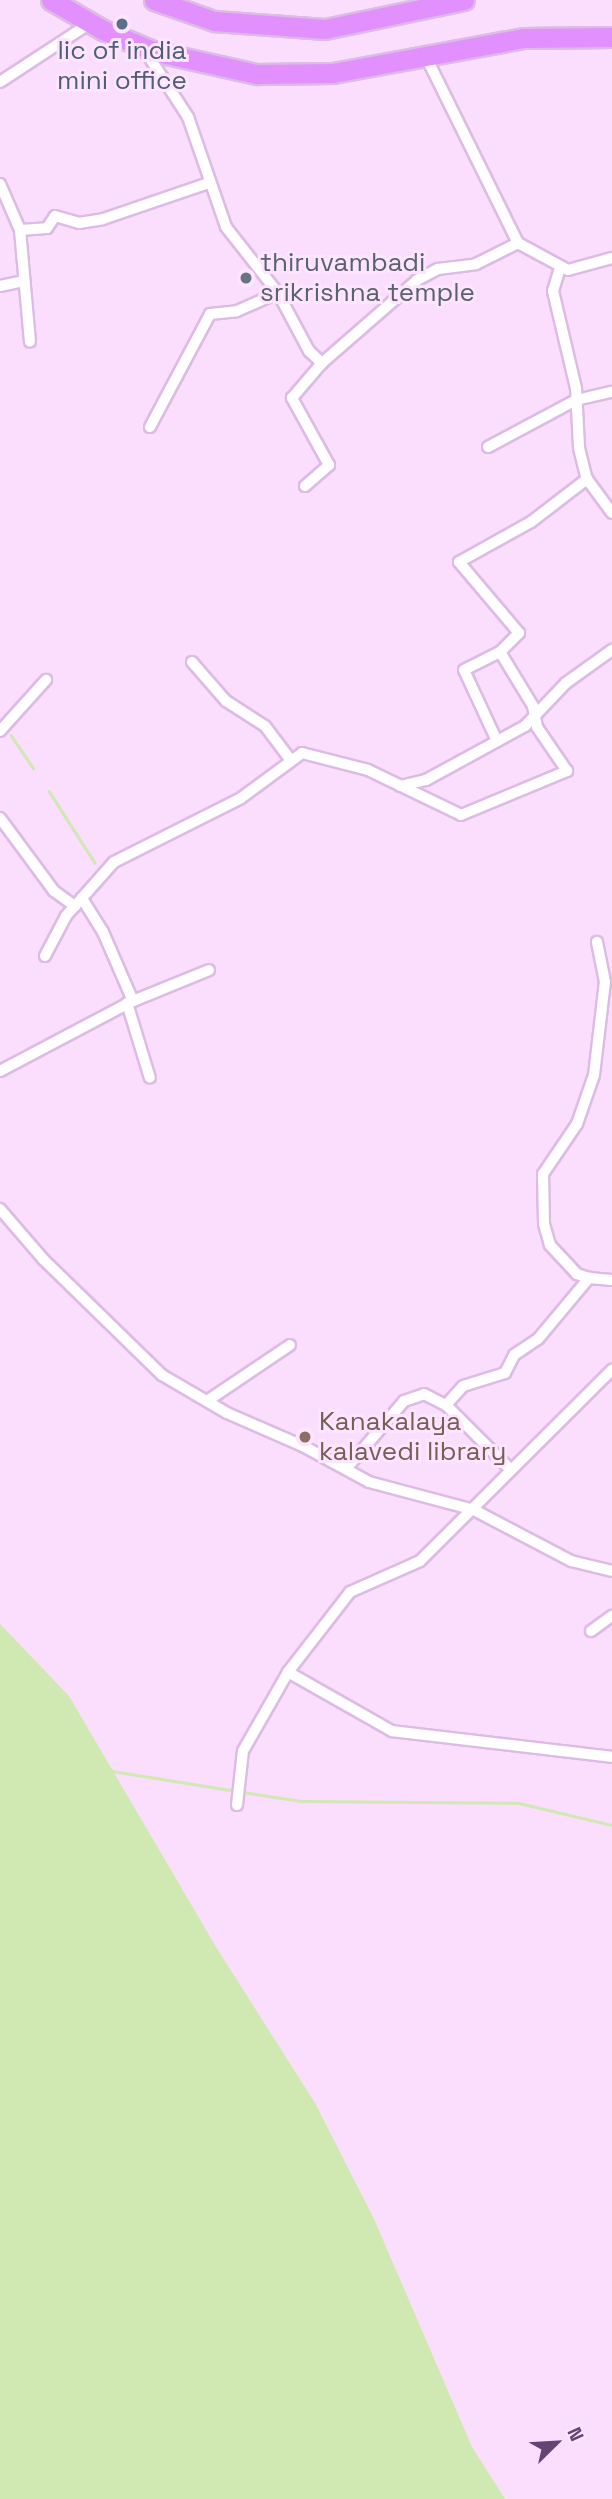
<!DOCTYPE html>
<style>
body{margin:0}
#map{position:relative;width:612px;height:2499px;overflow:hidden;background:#fbddfe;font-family:"Space Grotesk",sans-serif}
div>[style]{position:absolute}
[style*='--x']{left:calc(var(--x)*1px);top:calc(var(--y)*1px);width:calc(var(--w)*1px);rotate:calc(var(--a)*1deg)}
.water>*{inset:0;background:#d0e8b1}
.stream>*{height:2.5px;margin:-1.25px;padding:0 1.25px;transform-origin:1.25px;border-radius:1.25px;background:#d0e8b1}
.roads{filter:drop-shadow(2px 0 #dcbce4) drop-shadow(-2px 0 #dcbce4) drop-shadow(0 2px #dcbce4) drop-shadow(0 -2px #dcbce4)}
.minor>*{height:10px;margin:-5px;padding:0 5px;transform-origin:5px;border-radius:5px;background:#fff}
.trunk>*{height:19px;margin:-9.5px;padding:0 9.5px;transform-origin:9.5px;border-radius:9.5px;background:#e290fe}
.dots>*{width:19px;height:19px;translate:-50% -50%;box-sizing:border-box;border:4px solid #fde5ff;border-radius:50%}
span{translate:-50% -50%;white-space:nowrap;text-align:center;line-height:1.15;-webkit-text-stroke:6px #fde5ff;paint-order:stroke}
.service-label{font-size:26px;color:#4e5e75}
.worship-label{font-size:26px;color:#5b616d}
.left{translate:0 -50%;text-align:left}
.education-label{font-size:26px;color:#785e54}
.north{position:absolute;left:521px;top:2408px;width:70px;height:70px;-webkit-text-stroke:5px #fde5ff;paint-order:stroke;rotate:66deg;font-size:19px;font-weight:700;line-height:28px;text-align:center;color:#644475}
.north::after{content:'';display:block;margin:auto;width:24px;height:32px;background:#644475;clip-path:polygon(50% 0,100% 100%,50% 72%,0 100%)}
</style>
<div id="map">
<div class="water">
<i style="clip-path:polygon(0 1624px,69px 1696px,216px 1947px,315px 2103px,374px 2219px,472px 2447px,505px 2499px,0 2499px)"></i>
</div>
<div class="stream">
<i style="--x:11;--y:735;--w:40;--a:56"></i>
<i style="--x:49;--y:791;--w:85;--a:57.4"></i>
<i style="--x:112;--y:1771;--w:127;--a:9.1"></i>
<i style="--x:243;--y:1792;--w:60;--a:8.7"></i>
<i style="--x:302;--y:1801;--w:217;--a:0.5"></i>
<i style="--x:519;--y:1803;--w:96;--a:13.3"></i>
</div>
<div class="roads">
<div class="minor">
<i style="--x:144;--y:49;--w:81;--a:57.1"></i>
<i style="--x:188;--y:117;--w:116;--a:70.9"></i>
<i style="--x:226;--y:227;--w:84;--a:51.8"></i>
<i style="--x:278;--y:293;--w:66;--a:61.9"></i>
<i style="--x:309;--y:351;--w:18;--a:43"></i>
<i style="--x:322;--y:363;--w:126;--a:-41.1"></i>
<i style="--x:417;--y:280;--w:24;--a:-28"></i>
<i style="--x:438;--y:269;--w:38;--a:-7"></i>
<i style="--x:476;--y:264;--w:47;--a:-26.6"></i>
<i style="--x:518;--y:243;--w:208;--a:-116.3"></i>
<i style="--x:0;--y:82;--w:108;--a:-33.2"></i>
<i style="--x:0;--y:184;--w:50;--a:66.5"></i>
<i style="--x:20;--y:230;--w:112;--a:84.9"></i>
<i style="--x:20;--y:230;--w:27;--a:-4"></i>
<i style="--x:47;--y:228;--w:14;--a:-56"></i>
<i style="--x:55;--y:216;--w:25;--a:16"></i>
<i style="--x:79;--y:223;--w:24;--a:-9"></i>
<i style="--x:103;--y:219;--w:112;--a:-18.8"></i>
<i style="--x:518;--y:243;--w:57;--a:28.4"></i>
<i style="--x:568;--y:270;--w:46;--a:-15.3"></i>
<i style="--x:560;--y:268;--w:24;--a:107"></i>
<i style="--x:553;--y:291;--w:100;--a:76.7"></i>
<i style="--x:576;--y:388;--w:60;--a:87.1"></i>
<i style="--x:579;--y:448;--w:32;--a:76"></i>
<i style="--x:0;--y:286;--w:25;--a:-12"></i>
<i style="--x:150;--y:427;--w:128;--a:-62"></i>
<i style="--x:210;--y:314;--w:27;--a:-6"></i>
<i style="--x:237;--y:311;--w:45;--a:-23.7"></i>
<i style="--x:488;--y:447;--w:100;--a:-28.1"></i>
<i style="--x:576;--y:400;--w:37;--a:-13"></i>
<i style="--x:305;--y:486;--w:32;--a:-41"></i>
<i style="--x:329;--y:465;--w:77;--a:-118.9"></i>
<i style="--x:292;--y:398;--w:46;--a:-49.4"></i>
<i style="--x:192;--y:662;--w:52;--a:48.9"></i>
<i style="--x:226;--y:701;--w:46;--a:32.7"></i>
<i style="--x:265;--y:726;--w:41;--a:52.9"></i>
<i style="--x:0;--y:731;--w:69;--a:-48"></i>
<i style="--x:497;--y:741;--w:78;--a:-114.9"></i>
<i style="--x:464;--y:670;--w:40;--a:-26.6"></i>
<i style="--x:400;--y:786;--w:27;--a:-13"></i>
<i style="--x:426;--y:780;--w:113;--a:-28.6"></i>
<i style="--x:525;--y:726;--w:59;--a:-46.4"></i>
<i style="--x:566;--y:683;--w:57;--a:-35.7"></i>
<i style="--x:0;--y:818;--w:91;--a:53.5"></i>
<i style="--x:54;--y:891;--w:26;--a:36"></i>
<i style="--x:45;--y:956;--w:45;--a:-62.3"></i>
<i style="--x:66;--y:916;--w:72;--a:-48.4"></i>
<i style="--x:114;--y:862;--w:142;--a:-26.7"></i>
<i style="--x:241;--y:798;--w:76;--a:-36.4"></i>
<i style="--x:302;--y:753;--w:68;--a:14.4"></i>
<i style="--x:368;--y:770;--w:103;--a:25.8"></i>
<i style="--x:461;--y:815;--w:115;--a:-22.5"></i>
<i style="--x:567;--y:771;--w:53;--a:-124.3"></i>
<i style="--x:537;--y:727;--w:21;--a:-101"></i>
<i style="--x:533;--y:706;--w:63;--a:-121.4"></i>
<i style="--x:500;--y:652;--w:27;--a:-45"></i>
<i style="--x:519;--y:633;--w:93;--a:-130.2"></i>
<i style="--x:459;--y:562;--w:82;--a:-29.1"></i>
<i style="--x:531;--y:522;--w:71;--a:-37.5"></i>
<i style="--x:587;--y:479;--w:42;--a:53.7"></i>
<i style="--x:133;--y:1001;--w:82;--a:-22.2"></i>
<i style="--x:127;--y:1003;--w:78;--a:73"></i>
<i style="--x:0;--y:1071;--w:150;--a:-27.8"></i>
<i style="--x:133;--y:1001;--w:75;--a:-113.5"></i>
<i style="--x:103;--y:932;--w:40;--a:-122"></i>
<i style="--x:0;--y:1209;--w:66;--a:49.3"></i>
<i style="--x:43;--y:1259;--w:166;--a:44.3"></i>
<i style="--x:162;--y:1375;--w:75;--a:30.3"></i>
<i style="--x:227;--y:1413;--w:83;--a:23.5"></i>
<i style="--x:303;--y:1446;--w:75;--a:28.6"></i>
<i style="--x:369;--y:1482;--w:109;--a:14.9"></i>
<i style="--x:474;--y:1510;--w:110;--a:27.7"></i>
<i style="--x:571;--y:1561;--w:42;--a:13.7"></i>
<i style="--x:589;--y:1278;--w:13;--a:-162"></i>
<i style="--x:577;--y:1274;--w:40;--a:-133"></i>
<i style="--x:550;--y:1245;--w:22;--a:-106"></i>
<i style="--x:544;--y:1224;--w:50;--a:-91.1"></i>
<i style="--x:543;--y:1174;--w:60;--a:-55.8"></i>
<i style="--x:577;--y:1124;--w:52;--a:-70.9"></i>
<i style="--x:594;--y:1075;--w:94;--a:-83.3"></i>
<i style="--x:605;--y:982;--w:41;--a:-101.3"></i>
<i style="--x:207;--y:1401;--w:100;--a:-34"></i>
<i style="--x:446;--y:1405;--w:91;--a:45"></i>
<i style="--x:346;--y:1469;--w:89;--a:-49.5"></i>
<i style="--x:404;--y:1401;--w:21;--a:-19"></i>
<i style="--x:424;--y:1394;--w:25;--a:27"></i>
<i style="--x:446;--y:1405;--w:25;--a:-48"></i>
<i style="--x:463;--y:1386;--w:44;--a:-17.2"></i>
<i style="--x:505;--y:1373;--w:20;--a:-63"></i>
<i style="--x:514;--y:1355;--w:29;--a:-34"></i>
<i style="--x:538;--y:1339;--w:80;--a:-50.1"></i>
<i style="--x:589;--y:1278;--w:23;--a:5"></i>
<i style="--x:591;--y:1631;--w:26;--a:-36"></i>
<i style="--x:288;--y:1672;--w:120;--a:29.6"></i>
<i style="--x:392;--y:1731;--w:222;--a:6.7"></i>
<i style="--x:237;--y:1805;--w:54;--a:-83.7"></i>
<i style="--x:243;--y:1751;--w:91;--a:-60.3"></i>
<i style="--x:288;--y:1672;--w:101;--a:-52.2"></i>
<i style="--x:350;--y:1592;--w:77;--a:-23.9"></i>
<i style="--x:420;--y:1561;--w:271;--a:-44.9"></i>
</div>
<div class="trunk">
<i style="--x:51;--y:0;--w:60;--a:30"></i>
<i style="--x:103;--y:30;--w:54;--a:22.8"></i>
<i style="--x:153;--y:51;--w:107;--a:12.5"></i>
<i style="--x:257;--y:74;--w:76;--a:-0.8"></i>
<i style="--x:333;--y:73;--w:194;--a:-10.4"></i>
<i style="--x:524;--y:38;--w:88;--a:-0.7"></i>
<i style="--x:154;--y:0;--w:64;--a:19.3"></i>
<i style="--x:214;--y:21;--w:111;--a:4.1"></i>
<i style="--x:325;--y:29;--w:142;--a:-11.8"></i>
</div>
</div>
<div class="dots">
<i style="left:122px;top:24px;background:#5c6f8a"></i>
<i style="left:246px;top:278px;background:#6b7280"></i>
<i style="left:305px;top:1437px;background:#8d6e63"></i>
</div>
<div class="service-label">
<span style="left:122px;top:66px">lic of india<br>mini office</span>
</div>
<div class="worship-label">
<span class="left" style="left:260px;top:278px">thiruvambadi<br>srikrishna temple</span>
</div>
<div class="education-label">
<span class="left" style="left:319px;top:1437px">Kanakalaya<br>kalavedi library</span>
</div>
<div class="north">N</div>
</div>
